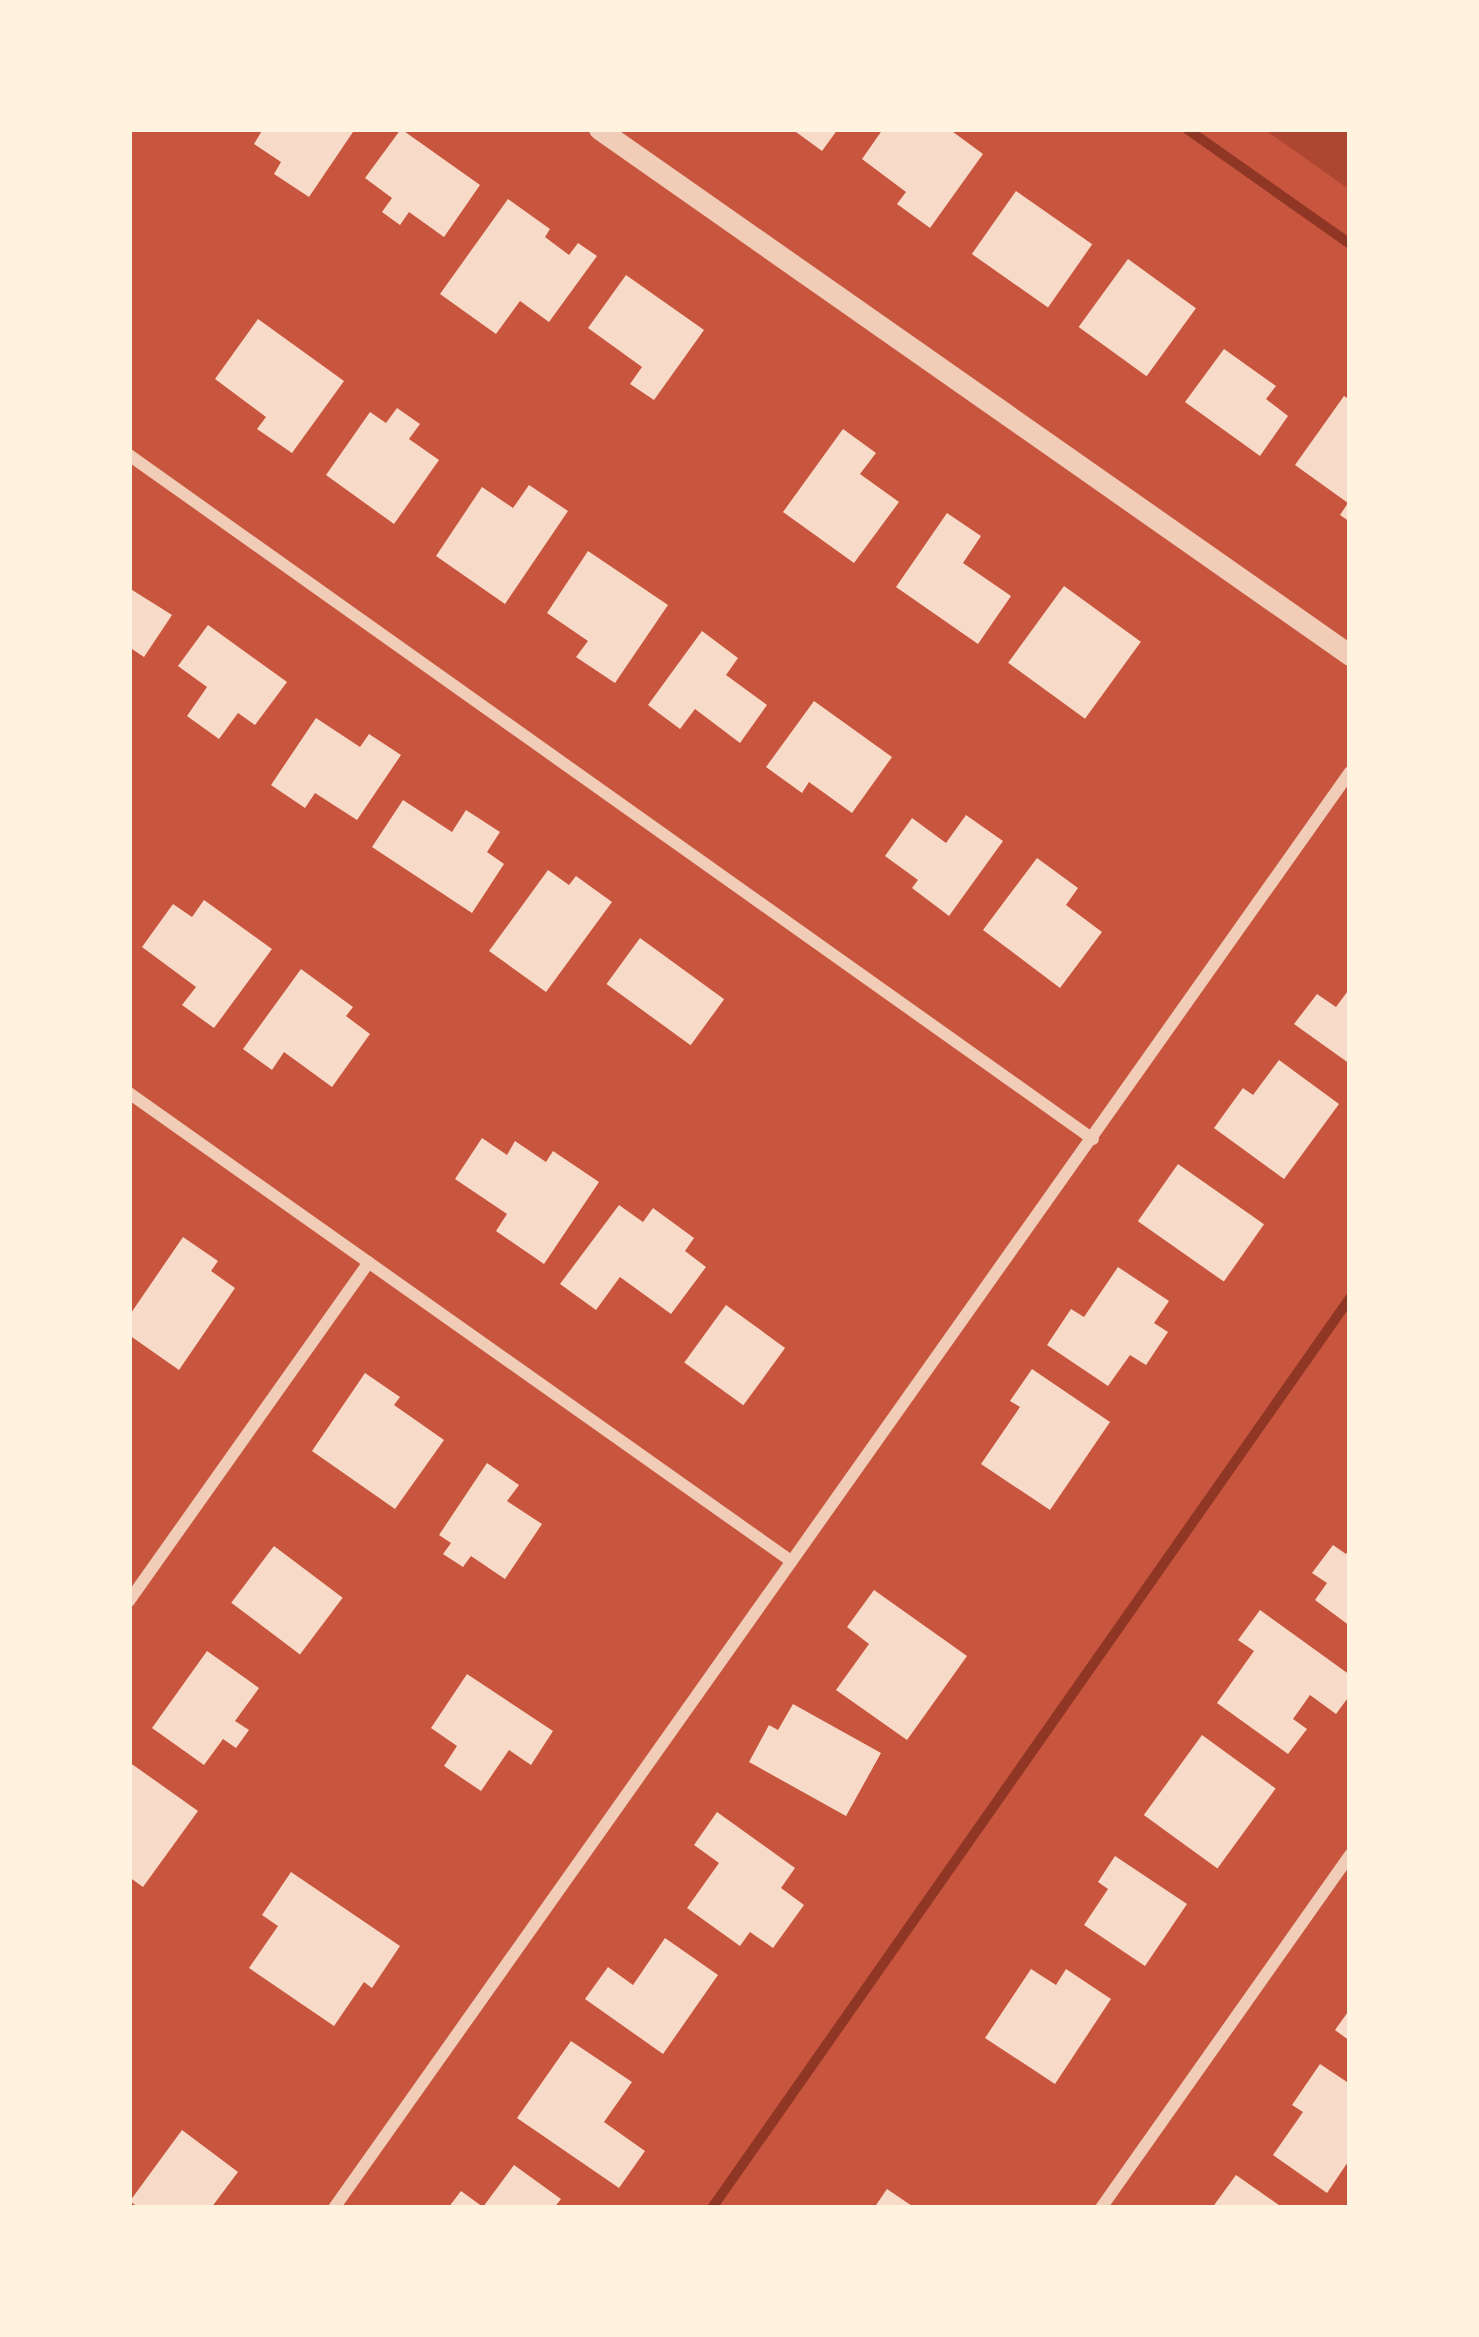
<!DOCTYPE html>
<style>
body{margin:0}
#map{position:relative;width:1479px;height:2337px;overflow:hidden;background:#c8553d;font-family:"Varela Round",sans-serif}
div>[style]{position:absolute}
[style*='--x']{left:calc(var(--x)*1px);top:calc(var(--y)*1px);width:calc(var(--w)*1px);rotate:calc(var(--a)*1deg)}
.green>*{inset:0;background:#ae4732}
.stream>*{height:10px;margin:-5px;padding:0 5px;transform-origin:5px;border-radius:5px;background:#8f3625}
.building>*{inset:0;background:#f7dbc8;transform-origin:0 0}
.minor>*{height:12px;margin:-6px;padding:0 6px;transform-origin:6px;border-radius:6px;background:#f1ccb7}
.tertiary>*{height:21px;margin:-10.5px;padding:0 10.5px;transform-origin:10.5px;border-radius:10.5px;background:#f1ccb7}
span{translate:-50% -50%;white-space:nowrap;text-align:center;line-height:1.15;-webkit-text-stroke:12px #fff3e0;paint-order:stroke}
.frame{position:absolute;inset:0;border:132px solid #fff3e0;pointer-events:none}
</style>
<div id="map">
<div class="green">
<i style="clip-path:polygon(1264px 129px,1350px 129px,1350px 190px)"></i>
</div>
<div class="stream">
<i style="--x:1187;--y:129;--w:199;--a:35.2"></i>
<i style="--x:712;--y:2208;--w:1111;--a:-54.97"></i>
</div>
<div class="building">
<i style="clip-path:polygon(263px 129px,355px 129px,309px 197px,274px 174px,281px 162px,254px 144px)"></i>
<i style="clip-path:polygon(401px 129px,480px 185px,444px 237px,409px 212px,400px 225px,382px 212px,392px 198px,365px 178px)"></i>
<i style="clip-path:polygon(792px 129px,838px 129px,822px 151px)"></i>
<i style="clip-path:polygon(883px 129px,949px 129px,983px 154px,930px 228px,897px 204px,906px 192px,862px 159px)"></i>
<i style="left:1016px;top:191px;width:93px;height:77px;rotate:35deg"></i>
<i style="clip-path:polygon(508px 199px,550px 229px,545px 237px,569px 255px,578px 243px,597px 256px,549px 322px,520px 301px,496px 334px,440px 294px)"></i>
<i style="left:1128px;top:259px;width:84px;height:84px;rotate:36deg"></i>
<i style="clip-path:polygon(626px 275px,704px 330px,654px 400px,630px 384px,642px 367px,588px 328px)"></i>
<i style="clip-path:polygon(258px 319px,344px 381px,292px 453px,257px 429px,266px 417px,215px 379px)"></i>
<i style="clip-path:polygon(1224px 349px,1276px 386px,1266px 399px,1288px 416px,1260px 456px,1185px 402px)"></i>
<i style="clip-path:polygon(1344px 396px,1350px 400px,1350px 522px,1340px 515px,1348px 503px,1295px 465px)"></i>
<i style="clip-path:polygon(397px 408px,420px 424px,409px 439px,439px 460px,394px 524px,326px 475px,370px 412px,386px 423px)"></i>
<i style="clip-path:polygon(843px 429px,876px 453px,860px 474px,899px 502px,854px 563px,783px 512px)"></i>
<i style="clip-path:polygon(529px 485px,568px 511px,505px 604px,436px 556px,482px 487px,513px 508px)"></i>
<i style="clip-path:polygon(947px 513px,981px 536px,963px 563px,1011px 596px,978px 644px,896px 587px)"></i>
<i style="clip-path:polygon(588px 551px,668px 605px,615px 683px,576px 657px,588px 641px,547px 613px)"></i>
<i style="left:1064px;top:586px;width:95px;height:95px;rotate:36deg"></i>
<i style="clip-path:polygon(129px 588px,172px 615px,144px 657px,129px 647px)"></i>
<i style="clip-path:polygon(208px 625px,287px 682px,255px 725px,238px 713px,219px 739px,187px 716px,207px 687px,178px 666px)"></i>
<i style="clip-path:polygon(702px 631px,738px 658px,726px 675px,767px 705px,740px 743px,695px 709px,680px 729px,648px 705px)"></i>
<i style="clip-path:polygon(814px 701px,892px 757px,852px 813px,809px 782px,802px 793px,766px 767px)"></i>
<i style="clip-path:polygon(316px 718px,360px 747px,369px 734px,401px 755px,357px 820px,315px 793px,305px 808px,271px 785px)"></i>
<i style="clip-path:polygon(403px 800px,452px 832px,466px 810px,500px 832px,487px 852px,504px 864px,472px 913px,372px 847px)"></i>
<i style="clip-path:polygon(966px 815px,1003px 841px,949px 916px,912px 888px,918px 880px,885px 856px,912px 818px,946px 843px)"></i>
<i style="clip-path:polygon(1037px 858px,1078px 888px,1066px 905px,1102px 932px,1060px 988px,983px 930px)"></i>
<i style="clip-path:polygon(548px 870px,569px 885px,576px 876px,612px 902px,546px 992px,489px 951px)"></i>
<i style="clip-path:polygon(204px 900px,272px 949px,214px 1028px,182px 1005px,196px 987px,142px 947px,173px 904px,192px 917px)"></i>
<i style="left:640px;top:938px;width:104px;height:57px;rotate:36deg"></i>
<i style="clip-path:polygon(301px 969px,353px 1007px,346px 1016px,370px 1034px,332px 1087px,284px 1052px,272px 1070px,243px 1049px)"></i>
<i style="clip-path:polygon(1350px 988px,1350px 1064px,1294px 1024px,1317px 994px,1336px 1007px)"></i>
<i style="clip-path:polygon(1279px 1060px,1339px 1104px,1284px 1179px,1214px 1128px,1243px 1088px,1253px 1095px)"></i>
<i style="clip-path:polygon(482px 1138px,507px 1155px,515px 1141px,546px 1162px,553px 1151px,599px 1182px,544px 1264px,496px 1231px,507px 1214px,455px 1179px)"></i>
<i style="left:1178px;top:1164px;width:105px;height:70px;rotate:35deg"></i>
<i style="clip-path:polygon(619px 1205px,643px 1222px,653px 1208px,694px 1238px,685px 1251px,706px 1267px,671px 1314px,620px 1277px,596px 1310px,560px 1284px)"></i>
<i style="clip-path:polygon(183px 1237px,218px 1261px,211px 1271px,235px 1288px,179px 1370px,129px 1335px,129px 1316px)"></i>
<i style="clip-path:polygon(1118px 1267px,1169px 1301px,1154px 1323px,1168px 1332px,1146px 1365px,1130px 1355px,1108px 1386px,1047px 1345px,1071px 1309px,1084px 1317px)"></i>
<i style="left:726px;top:1305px;width:73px;height:71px;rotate:36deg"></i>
<i style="clip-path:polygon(1032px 1369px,1110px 1422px,1050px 1510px,981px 1464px,1020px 1407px,1010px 1401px)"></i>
<i style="clip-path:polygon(365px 1373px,400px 1397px,394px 1405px,444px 1440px,395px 1509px,312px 1451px)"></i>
<i style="clip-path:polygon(487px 1463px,519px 1485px,507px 1501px,542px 1524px,505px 1579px,471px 1556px,463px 1567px,443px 1554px,451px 1543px,439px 1535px)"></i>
<i style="clip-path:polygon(1333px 1545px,1346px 1554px,1350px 1548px,1350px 1626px,1315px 1600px,1327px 1583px,1312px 1573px)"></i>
<i style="left:274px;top:1546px;width:86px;height:71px;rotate:37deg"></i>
<i style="clip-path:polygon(874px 1590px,967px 1656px,907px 1740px,836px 1690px,869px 1644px,847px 1627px)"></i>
<i style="clip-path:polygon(1260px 1610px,1350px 1675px,1350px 1695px,1336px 1714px,1310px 1695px,1293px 1719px,1307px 1729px,1288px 1754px,1217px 1703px,1254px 1651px,1238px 1640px)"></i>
<i style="clip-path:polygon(207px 1651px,259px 1688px,235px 1721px,249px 1730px,236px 1748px,223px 1739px,204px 1765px,152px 1728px)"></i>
<i style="clip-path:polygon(467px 1674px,553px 1731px,531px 1765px,509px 1750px,481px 1791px,444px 1766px,457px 1746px,431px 1728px)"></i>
<i style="clip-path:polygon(793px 1704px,881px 1753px,846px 1816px,749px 1762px,769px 1725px,778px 1730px)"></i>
<i style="left:1202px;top:1735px;width:91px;height:99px;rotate:36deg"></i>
<i style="clip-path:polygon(129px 1762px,198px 1811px,143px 1887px,129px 1877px)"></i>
<i style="clip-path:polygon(717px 1812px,795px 1868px,781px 1888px,804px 1905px,773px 1948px,750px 1932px,740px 1946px,687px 1908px,719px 1863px,694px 1845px)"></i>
<i style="clip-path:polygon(1115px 1856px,1187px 1904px,1145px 1966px,1084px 1925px,1108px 1889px,1098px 1882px)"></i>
<i style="clip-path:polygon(291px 1872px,400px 1946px,372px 1988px,364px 1982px,334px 2026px,249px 1968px,278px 1926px,262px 1915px)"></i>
<i style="clip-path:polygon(665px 1938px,718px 1975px,663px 2054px,585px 1999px,608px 1967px,633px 1985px)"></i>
<i style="clip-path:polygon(1031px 1969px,1056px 1985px,1066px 1969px,1111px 1999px,1055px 2084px,985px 2038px)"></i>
<i style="clip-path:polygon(1350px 2009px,1350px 2041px,1335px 2030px)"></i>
<i style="clip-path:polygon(571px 2041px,632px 2082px,604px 2122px,645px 2151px,619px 2188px,517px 2118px)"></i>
<i style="clip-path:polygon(1320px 2064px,1350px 2084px,1350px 2159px,1327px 2193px,1273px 2155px,1303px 2112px,1292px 2105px)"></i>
<i style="clip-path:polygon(182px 2130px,238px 2172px,211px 2208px,139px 2208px,130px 2201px)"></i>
<i style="clip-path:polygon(514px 2165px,561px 2199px,554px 2208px,448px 2208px,461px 2191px,483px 2207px)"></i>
<i style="clip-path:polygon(1236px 2175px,1283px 2208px,1212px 2208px)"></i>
<i style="clip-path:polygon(887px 2189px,915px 2208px,874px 2208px)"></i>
</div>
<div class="minor">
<i style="--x:129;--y:455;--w:1182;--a:35.36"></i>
<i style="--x:129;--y:1093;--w:811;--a:35.26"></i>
<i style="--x:129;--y:1601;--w:415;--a:-54.7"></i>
<i style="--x:334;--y:2208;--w:1759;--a:-54.72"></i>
<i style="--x:1101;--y:2208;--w:432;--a:-54.8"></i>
</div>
<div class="tertiary">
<i style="--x:599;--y:129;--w:917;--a:35.01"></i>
</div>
<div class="frame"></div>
</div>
